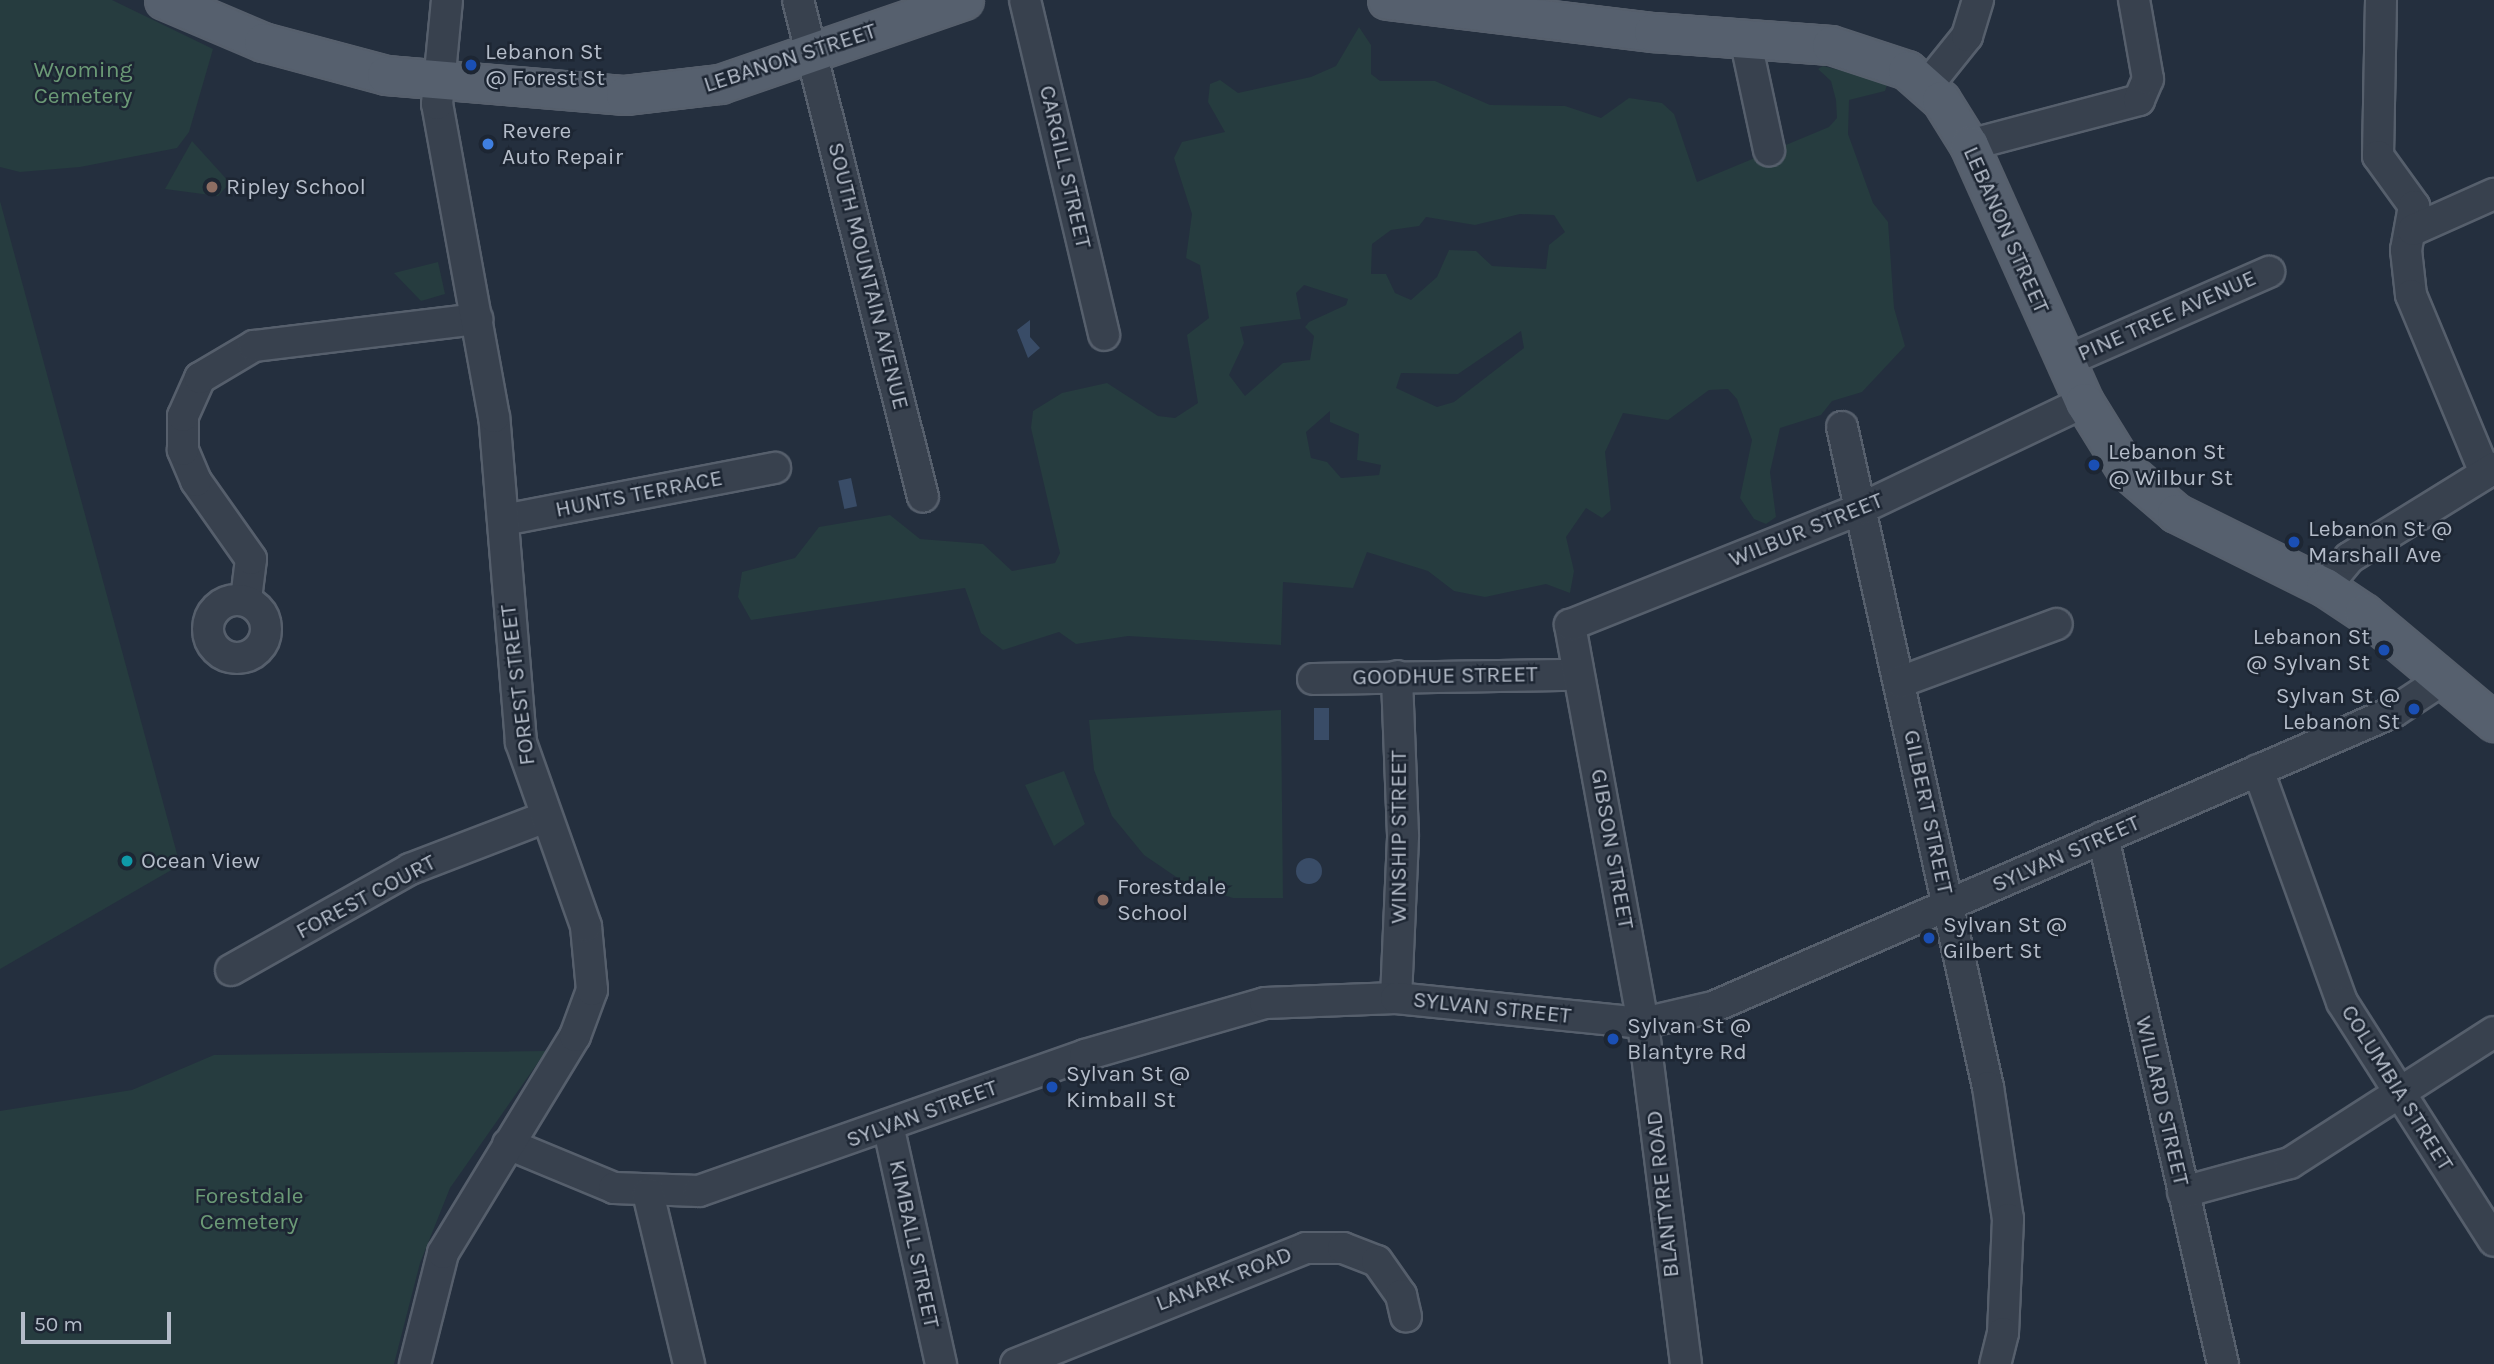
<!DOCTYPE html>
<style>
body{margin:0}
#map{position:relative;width:2494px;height:1364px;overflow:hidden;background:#242f3e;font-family:Karla,sans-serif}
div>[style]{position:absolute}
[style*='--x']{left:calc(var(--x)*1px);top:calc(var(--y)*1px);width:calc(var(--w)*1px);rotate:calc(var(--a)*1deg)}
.green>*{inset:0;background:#263c3f}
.water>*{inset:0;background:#394c67;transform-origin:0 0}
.round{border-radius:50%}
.roads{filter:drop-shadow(2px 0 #565f6c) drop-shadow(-2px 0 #565f6c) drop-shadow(0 2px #565f6c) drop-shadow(0 -2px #565f6c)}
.minor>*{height:30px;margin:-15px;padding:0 15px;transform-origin:15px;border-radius:15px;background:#38414e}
.minor>.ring{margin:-15px;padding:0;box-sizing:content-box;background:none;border:30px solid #38414e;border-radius:50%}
.major>*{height:37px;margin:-18.5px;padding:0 18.5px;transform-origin:18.5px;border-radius:18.5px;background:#56606e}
.dots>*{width:19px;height:19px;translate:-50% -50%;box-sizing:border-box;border:4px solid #1d2633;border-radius:50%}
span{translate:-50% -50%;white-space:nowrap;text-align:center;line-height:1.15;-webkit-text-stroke:5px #1d2633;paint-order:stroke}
.poi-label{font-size:23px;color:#b4bcc9}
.left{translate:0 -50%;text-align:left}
.right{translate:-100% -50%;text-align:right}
.street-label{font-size:23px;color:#b4bcc9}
.park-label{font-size:23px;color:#6b9a76}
.scale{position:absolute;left:21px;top:1312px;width:150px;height:32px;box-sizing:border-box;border:4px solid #b4bcc9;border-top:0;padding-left:9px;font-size:21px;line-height:24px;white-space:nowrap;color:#b4bcc9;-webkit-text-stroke:5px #1d2633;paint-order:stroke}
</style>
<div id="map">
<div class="green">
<i style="clip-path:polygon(0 0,112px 0,213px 49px,189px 132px,177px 148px,80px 167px,20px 172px,0 167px)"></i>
<i style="clip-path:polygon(evenodd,1359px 27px,1371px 45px,1371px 74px,1380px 81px,1435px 81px,1490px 105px,1565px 106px,1601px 118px,1629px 98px,1662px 103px,1674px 114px,1697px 182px,1829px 127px,1837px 118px,1836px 100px,1831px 81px,1818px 69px,1823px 66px,1888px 82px,1885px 91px,1849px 100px,1848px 134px,1873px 203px,1888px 222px,1894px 308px,1905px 346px,1862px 392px,1832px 401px,1821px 415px,1780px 428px,1770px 472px,1776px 517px,1766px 524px,1754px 519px,1740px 498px,1752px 440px,1737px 399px,1728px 389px,1709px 390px,1668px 420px,1623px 413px,1605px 452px,1611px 510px,1602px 518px,1586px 508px,1566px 537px,1574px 571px,1570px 593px,1546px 584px,1485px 597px,1454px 591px,1428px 571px,1367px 552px,1353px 588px,1283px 582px,1281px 645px,1128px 636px,1076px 644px,1059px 632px,1003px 650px,981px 633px,965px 588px,751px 620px,738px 597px,742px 572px,795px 558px,819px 527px,890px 515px,920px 539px,983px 544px,1012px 571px,1055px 563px,1060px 553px,1031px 428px,1033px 411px,1062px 393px,1107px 383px,1158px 416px,1175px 418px,1198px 403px,1187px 335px,1209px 318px,1200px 265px,1186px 258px,1192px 214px,1174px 158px,1182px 142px,1225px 132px,1208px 102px,1210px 84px,1220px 80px,1238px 93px,1311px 77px,1336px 66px,1359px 27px,1520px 214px,1554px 215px,1565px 232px,1549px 245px,1546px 269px,1492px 266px,1476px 251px,1449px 250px,1437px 277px,1411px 300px,1395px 293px,1386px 274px,1371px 274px,1372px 244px,1391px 230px,1419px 226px,1426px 217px,1475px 225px,1520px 214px,1359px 27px,1304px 285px,1348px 299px,1346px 305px,1309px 322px,1305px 327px,1314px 336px,1310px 360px,1283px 363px,1245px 396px,1229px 375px,1244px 343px,1240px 327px,1301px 319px,1296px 293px,1304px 285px,1359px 27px,1521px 331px,1524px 348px,1454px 402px,1437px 407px,1396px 388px,1401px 373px,1458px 374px,1521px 331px,1359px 27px,1330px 411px,1330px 422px,1359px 434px,1357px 460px,1381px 465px,1379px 475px,1341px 478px,1327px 462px,1311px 458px,1306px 432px,1330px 411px)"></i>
<i style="clip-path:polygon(192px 141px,230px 183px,218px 196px,165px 189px)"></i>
<i style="clip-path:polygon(0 201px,180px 865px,0 969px)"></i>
<i style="clip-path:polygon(438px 262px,445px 294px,421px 301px,394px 273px)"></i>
<i style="clip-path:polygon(1281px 710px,1283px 898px,1233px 898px,1185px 883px,1144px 855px,1112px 816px,1094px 770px,1089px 720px)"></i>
<i style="clip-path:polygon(1064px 771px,1085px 824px,1054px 846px,1025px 785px)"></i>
<i style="clip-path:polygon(546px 1051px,450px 1188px,420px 1263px,394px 1364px,0 1364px,0 1111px,132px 1090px,214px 1055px)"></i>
</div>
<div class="water">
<i style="clip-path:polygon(1030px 320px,1030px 337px,1040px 348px,1028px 358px,1017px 330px)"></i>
<i style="left:851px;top:478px;width:29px;height:13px;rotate:78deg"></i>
<i style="left:1329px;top:708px;width:32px;height:15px;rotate:90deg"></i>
<i class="round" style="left:1296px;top:858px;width:26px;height:26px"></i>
</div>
<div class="roads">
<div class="minor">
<i style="--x:798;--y:0;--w:512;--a:75.88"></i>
<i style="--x:1025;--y:0;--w:344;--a:76.7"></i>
<i style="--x:2381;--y:0;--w:156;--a:91.1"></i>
<i style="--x:2378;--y:156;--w:62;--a:54.2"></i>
<i style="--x:2414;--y:206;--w:45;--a:100.3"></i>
<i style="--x:2406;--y:250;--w:45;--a:83.7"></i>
<i style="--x:2411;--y:295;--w:193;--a:67.4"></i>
<i style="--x:1745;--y:38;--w:115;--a:77.9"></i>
<i style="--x:1927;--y:86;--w:64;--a:-51.3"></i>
<i style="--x:1967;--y:36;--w:38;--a:-73"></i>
<i style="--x:1969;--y:145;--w:176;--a:-14.8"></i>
<i style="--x:2139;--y:100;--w:23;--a:-67"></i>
<i style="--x:2148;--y:79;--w:80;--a:-100"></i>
<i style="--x:2413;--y:230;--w:89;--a:-24"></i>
<i style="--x:2066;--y:361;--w:222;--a:-23.7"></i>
<i style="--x:1842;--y:427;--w:676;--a:77.53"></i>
<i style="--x:1988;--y:1087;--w:134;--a:81.4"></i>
<i style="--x:2008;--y:1219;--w:114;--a:92.5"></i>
<i style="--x:2003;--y:1333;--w:32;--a:104"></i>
<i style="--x:504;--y:520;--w:276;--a:-10.9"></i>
<i style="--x:2325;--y:587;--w:38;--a:-50"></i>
<i style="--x:2349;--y:558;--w:171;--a:-31.8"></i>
<i style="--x:246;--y:599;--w:40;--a:-82.9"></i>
<i style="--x:251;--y:559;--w:95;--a:-125.2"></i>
<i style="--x:196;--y:481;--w:34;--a:-113"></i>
<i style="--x:183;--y:450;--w:34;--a:-90"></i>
<i style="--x:183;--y:416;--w:42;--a:-65.9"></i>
<i style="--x:200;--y:378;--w:63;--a:-30.7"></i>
<i style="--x:254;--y:346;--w:225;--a:-6.9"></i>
<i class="ring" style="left:208px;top:600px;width:28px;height:28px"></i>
<i style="--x:1313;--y:679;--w:264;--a:-0.9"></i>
<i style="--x:1900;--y:682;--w:167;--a:-20.3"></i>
<i style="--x:2258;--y:770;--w:247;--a:70.1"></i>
<i style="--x:2342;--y:1002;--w:283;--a:57.5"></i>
<i style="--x:2103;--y:837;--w:540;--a:77.17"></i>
<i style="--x:231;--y:970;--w:206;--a:-29.4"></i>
<i style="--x:410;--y:869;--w:142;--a:-21"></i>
<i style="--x:1396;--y:998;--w:163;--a:-87.5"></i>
<i style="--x:1403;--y:835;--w:159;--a:-92.2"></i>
<i style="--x:888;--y:1125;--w:245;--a:77.5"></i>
<i style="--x:508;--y:1144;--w:115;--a:22.5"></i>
<i style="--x:614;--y:1188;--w:85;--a:2"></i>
<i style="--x:699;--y:1191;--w:409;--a:-19.4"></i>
<i style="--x:1085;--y:1055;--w:187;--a:-16.1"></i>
<i style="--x:1265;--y:1003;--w:131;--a:-2.2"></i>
<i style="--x:1396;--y:998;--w:248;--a:5.8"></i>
<i style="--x:1643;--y:1023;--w:72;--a:-12.9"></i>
<i style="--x:1713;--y:1007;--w:743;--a:-23.46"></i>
<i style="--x:2395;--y:711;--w:56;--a:-33.4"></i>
<i style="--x:2183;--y:1192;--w:111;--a:-15.2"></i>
<i style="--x:2290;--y:1163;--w:242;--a:-32.7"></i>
<i style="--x:648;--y:1193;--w:176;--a:76.5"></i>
<i style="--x:415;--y:1364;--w:114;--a:-75.8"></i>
<i style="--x:443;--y:1253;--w:254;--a:-58.7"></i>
<i style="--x:575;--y:1036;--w:49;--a:-69.7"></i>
<i style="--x:592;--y:990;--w:64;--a:-95.4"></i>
<i style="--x:586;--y:926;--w:195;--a:-109.5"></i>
<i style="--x:521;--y:742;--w:326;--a:-94.7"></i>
<i style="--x:494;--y:417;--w:318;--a:-100.3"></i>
<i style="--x:437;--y:104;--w:104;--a:-84.5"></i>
<i style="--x:1016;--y:1364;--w:312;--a:-21.8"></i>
<i style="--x:1306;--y:1248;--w:37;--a:0"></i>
<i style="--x:1343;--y:1248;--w:36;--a:21"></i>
<i style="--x:1377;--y:1261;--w:42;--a:54.8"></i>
<i style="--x:1401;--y:1295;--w:22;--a:77"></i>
<i style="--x:1686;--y:1364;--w:344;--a:-97.2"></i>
<i style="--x:1643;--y:1023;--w:405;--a:-100.4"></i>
<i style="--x:1570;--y:625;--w:315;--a:-21.8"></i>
<i style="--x:1862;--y:508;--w:246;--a:-25.5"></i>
</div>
<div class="major">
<i style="--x:164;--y:0;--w:108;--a:23"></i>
<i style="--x:263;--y:42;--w:127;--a:15"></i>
<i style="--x:386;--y:75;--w:240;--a:4.8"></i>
<i style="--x:625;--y:95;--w:96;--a:-6.6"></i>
<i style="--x:720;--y:84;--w:258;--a:-19"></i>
<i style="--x:1387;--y:0;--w:268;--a:6.9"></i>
<i style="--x:1653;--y:32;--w:178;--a:4.2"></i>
<i style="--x:1831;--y:45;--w:80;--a:18.2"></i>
<i style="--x:1907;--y:70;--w:45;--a:41.4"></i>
<i style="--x:1941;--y:100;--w:53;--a:58.1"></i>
<i style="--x:1969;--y:145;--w:282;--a:65.9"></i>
<i style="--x:2084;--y:402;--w:80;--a:58.3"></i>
<i style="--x:2126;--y:470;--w:66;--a:40.7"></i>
<i style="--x:2176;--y:513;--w:166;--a:26.4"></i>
<i style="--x:2325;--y:587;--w:47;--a:33.7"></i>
<i style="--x:2364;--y:613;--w:170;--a:40"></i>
</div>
</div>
<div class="dots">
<i style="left:471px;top:65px;background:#1a4fb4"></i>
<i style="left:488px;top:144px;background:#3f7fe0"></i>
<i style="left:212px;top:187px;background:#8d6e63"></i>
<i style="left:2094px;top:465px;background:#1a4fb4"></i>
<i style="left:2294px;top:542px;background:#1a4fb4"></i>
<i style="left:2384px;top:650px;background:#1a4fb4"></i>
<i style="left:2414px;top:709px;background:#1a4fb4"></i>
<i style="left:127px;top:861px;background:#0f9aa8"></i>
<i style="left:1103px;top:900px;background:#8d6e63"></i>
<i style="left:1929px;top:938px;background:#1a4fb4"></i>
<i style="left:1613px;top:1039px;background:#1a4fb4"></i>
<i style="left:1052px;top:1087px;background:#1a4fb4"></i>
</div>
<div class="poi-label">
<span class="left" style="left:485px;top:65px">Lebanon St<br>@ Forest St</span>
<span class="left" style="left:502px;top:144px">Revere<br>Auto Repair</span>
<span class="left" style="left:226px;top:187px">Ripley School</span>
<span class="left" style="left:2108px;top:465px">Lebanon St<br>@ Wilbur St</span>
<span class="left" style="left:2308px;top:542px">Lebanon St @<br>Marshall Ave</span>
<span class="right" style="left:2370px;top:650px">Lebanon St<br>@ Sylvan St</span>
<span class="right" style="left:2400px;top:709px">Sylvan St @<br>Lebanon St</span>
<span class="left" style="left:141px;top:861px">Ocean View</span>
<span class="left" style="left:1117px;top:900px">Forestdale<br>School</span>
<span class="left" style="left:1943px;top:938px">Sylvan St @<br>Gilbert St</span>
<span class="left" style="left:1627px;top:1039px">Sylvan St @<br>Blantyre Rd</span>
<span class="left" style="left:1066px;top:1087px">Sylvan St @<br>Kimball St</span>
</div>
<div class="street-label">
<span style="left:790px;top:58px;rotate:-18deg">LEBANON STREET</span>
<span style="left:1065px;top:167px;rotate:77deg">CARGILL STREET</span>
<span style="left:2006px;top:230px;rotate:66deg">LEBANON STREET</span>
<span style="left:868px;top:276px;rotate:76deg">SOUTH MOUNTAIN AVENUE</span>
<span style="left:2167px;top:316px;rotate:-24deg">PINE TREE AVENUE</span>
<span style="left:639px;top:494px;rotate:-11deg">HUNTS TERRACE</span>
<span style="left:1806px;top:530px;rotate:-22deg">WILBUR STREET</span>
<span style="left:1445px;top:676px;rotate:-1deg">GOODHUE STREET</span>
<span style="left:518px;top:685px;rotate:-97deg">FOREST STREET</span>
<span style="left:1928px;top:812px;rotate:78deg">GILBERT STREET</span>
<span style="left:1399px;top:837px;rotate:-90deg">WINSHIP STREET</span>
<span style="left:1612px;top:849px;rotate:80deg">GIBSON STREET</span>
<span style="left:2066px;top:854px;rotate:-24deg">SYLVAN STREET</span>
<span style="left:366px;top:897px;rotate:-28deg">FOREST COURT</span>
<span style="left:1492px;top:1008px;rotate:6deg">SYLVAN STREET</span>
<span style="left:2397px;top:1088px;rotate:58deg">COLUMBIA STREET</span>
<span style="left:2162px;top:1101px;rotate:77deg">WILLARD STREET</span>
<span style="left:922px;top:1114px;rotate:-20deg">SYLVAN STREET</span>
<span style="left:1663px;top:1194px;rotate:-96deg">BLANTYRE ROAD</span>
<span style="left:914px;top:1244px;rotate:78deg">KIMBALL STREET</span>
<span style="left:1224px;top:1279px;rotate:-21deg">LANARK ROAD</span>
</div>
<div class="park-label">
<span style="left:83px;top:83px">Wyoming<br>Cemetery</span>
<span style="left:249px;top:1209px">Forestdale<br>Cemetery</span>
</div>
<div class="scale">50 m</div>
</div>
